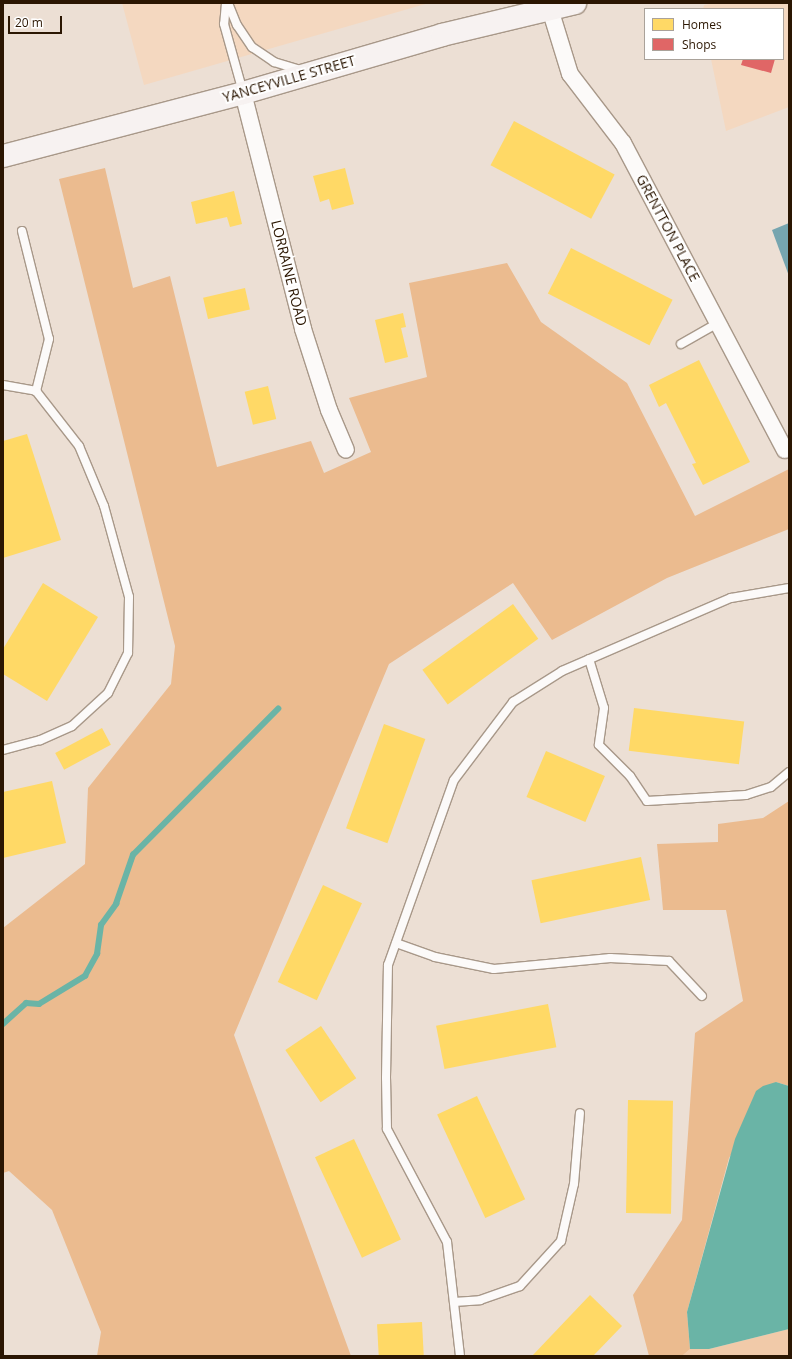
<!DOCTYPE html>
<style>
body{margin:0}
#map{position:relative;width:792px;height:1359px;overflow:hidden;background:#ecdfd4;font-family:"Open Sans",sans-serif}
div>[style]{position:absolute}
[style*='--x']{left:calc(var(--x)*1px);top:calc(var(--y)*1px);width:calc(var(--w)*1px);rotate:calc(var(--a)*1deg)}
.built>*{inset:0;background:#f4d8c0}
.green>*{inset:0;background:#f1caa9}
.forest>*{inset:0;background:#ebbb8f}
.water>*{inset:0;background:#6ab4a6}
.homes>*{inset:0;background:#ffd966;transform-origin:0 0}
.shops>*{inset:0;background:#e06666}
.public>*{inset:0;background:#76a5af}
.stream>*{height:5.5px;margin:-2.75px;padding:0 2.75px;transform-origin:2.75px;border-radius:2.75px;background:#6ab4a6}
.roads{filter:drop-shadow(1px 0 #a89889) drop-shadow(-1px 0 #a89889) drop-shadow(0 1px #a89889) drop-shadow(0 -1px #a89889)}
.lane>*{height:8px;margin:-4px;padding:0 4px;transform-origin:4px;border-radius:4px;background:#fcfaf9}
.street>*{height:16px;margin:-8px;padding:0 8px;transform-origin:8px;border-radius:8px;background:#fcfaf9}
.secondary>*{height:22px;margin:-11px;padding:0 11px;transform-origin:11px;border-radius:11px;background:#f7f2f1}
span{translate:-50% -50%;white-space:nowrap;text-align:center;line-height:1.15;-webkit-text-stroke:4px #fff;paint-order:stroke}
.street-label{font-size:14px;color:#2b1602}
.frame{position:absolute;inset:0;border:4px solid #2b1602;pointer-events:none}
.legend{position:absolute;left:644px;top:8px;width:140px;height:52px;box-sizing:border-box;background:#fff;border:1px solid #aaa29a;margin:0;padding:5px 7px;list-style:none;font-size:12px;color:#2b1602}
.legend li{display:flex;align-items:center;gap:8px;height:20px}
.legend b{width:20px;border:1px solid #aaa29a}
.scale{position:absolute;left:8px;top:16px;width:54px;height:18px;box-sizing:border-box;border:2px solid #2b1602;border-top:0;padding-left:5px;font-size:12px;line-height:14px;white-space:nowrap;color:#2b1602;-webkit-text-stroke:3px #fff;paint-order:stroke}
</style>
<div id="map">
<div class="built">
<i style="clip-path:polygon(122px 3px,429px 3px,144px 85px)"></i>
<i style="clip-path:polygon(714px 3px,787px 3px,789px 9px,789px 107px,726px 131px,711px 59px,783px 59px,783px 9px,703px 9px,704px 5px)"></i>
</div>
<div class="green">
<i style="clip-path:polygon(789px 1329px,789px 1356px,682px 1356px,690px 1349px,709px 1349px)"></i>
</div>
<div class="forest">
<i style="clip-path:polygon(105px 168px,133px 288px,170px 276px,217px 467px,311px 441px,324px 473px,371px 452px,349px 398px,427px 377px,409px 283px,507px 263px,541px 322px,627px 383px,695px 516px,789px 469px,789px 529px,667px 578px,552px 640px,513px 583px,389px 664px,234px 1035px,351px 1356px,97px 1356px,101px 1332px,52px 1210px,9px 1171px,3px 1173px,3px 928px,85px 864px,88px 788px,171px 684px,175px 646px,59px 179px)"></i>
<i style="clip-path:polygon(789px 801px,789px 1086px,776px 1082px,729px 1158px,687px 1312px,690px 1349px,682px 1356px,649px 1356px,633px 1295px,682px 1220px,695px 1033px,743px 1001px,726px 910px,663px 910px,657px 844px,718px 842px,718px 824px,763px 818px)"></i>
</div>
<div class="water">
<i style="clip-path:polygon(776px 1082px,789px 1086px,789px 1329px,709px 1349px,690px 1349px,687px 1312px,735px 1139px,756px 1091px,763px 1086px)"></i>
</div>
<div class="homes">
<i style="left:514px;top:121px;width:114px;height:50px;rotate:28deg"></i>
<i style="clip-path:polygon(345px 168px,354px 204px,332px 210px,329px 199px,320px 202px,313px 176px)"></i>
<i style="clip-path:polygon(234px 191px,242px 224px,230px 227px,227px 217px,196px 224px,191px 202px)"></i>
<i style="left:571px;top:248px;width:114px;height:51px;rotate:27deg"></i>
<i style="left:245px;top:288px;width:22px;height:43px;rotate:77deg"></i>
<i style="clip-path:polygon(403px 313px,406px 327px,401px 328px,408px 357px,385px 363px,375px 320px)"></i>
<i style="clip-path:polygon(699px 360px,750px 462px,703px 485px,692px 464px,696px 463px,666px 403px,659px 407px,649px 385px)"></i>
<i style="left:268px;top:386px;width:34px;height:24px;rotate:76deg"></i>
<i style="clip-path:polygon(27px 434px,61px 540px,3px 558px,3px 441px)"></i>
<i style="clip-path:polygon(43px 583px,98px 617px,47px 701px,3px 674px,3px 649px)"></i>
<i style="left:513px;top:604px;width:43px;height:112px;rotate:54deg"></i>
<i style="left:634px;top:708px;width:111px;height:43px;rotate:7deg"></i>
<i style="left:384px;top:724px;width:44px;height:111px;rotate:20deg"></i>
<i style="left:102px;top:728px;width:19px;height:53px;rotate:62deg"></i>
<i style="left:546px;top:751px;width:64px;height:50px;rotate:23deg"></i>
<i style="clip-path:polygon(52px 781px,66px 843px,3px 858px,3px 792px)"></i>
<i style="left:641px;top:857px;width:44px;height:112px;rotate:78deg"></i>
<i style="left:323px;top:885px;width:43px;height:107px;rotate:25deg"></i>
<i style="left:548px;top:1004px;width:44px;height:114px;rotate:79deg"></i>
<i style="left:321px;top:1026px;width:63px;height:43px;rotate:56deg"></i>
<i style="left:477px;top:1096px;width:114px;height:44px;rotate:65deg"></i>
<i style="left:628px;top:1100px;width:45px;height:113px;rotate:1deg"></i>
<i style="left:354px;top:1139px;width:111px;height:43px;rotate:65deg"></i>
<i style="clip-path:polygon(590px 1295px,622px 1326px,593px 1356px,532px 1356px)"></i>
<i style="left:422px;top:1322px;width:34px;height:45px;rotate:87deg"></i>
</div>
<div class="shops">
<i style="clip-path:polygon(743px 59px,775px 59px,771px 73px,741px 65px)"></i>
</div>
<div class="public">
<i style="clip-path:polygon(789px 223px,789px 276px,772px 230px)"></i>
</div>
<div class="stream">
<i style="--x:3;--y:1024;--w:31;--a:-42"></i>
<i style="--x:26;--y:1003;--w:13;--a:4"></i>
<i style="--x:39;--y:1004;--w:54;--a:-31.3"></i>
<i style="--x:85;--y:976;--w:25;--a:-61"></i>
<i style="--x:97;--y:954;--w:29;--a:-82"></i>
<i style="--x:101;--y:925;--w:26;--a:-54"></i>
<i style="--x:116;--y:904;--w:52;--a:-70.9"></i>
<i style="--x:133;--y:855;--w:206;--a:-45.2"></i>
</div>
<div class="roads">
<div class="lane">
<i style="--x:226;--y:3;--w:21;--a:95"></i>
<i style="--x:224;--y:24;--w:71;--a:74.4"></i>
<i style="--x:228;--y:3;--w:24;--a:68"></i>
<i style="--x:237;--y:25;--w:27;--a:56"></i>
<i style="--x:252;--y:47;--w:27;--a:34"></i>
<i style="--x:274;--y:62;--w:27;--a:17"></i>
<i style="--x:22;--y:231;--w:111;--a:76"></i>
<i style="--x:49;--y:339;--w:54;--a:104"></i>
<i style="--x:681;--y:344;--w:43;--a:-29.6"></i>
<i style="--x:3;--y:385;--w:34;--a:10"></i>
<i style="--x:36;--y:391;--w:70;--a:52"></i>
<i style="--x:79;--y:446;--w:65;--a:67.4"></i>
<i style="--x:104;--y:506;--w:94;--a:74.6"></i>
<i style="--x:129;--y:597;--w:56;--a:91"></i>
<i style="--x:128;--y:653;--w:45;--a:116.6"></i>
<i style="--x:108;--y:693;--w:49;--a:137.5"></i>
<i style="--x:72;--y:726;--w:35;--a:156"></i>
<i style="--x:40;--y:740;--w:38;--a:165"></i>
<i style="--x:589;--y:659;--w:51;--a:73"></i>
<i style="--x:604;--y:708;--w:37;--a:98"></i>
<i style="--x:599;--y:745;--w:44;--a:45"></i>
<i style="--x:630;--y:776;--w:30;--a:56"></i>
<i style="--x:647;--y:801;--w:99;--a:-3.5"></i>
<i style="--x:746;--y:795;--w:26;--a:-18"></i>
<i style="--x:771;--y:787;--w:23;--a:-40"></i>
<i style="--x:396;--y:943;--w:41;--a:19.7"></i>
<i style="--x:435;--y:957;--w:60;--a:11.5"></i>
<i style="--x:494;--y:969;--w:117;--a:-5.4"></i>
<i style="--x:610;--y:958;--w:59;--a:2.9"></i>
<i style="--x:669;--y:961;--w:48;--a:46.7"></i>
<i style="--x:454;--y:1302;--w:26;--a:-4"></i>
<i style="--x:480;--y:1300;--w:42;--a:-19.3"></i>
<i style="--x:520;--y:1286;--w:61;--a:-47.7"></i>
<i style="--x:561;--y:1241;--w:58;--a:-77.2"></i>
<i style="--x:574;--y:1184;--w:71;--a:-85.2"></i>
<i style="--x:460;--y:1356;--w:115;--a:-96.5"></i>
<i style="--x:447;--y:1242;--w:128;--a:-118"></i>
<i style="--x:387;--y:1129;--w:51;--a:-91.1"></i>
<i style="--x:386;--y:1078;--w:113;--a:-89"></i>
<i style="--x:388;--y:965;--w:196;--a:-70.4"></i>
<i style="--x:454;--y:780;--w:98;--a:-52.9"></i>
<i style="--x:513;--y:702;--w:58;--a:-32.3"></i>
<i style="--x:562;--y:671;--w:184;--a:-23.4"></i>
<i style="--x:731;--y:598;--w:59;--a:-9.8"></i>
</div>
<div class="street">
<i style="--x:550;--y:9;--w:68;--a:72.9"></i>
<i style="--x:570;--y:74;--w:87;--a:52.5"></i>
<i style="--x:623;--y:143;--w:347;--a:62.2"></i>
<i style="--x:243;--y:93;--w:244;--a:75.7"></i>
<i style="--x:303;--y:329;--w:85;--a:72.2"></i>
<i style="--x:329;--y:410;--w:43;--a:67"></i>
</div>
<div class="secondary">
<i style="--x:3;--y:156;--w:248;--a:-14.7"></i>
<i style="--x:243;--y:93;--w:207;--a:-16.2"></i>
<i style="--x:442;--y:35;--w:137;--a:-13.5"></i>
</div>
</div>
<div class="street-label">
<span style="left:289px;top:79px;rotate:-16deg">YANCEYVILLE STREET</span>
<span style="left:668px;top:228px;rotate:62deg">GRENTTON PLACE</span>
<span style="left:289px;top:273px;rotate:76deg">LORRAINE ROAD</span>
</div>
<div class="frame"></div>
<ul class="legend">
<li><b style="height:11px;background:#ffd966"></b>Homes</li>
<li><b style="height:11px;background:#e06666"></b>Shops</li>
</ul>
<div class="scale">20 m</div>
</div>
